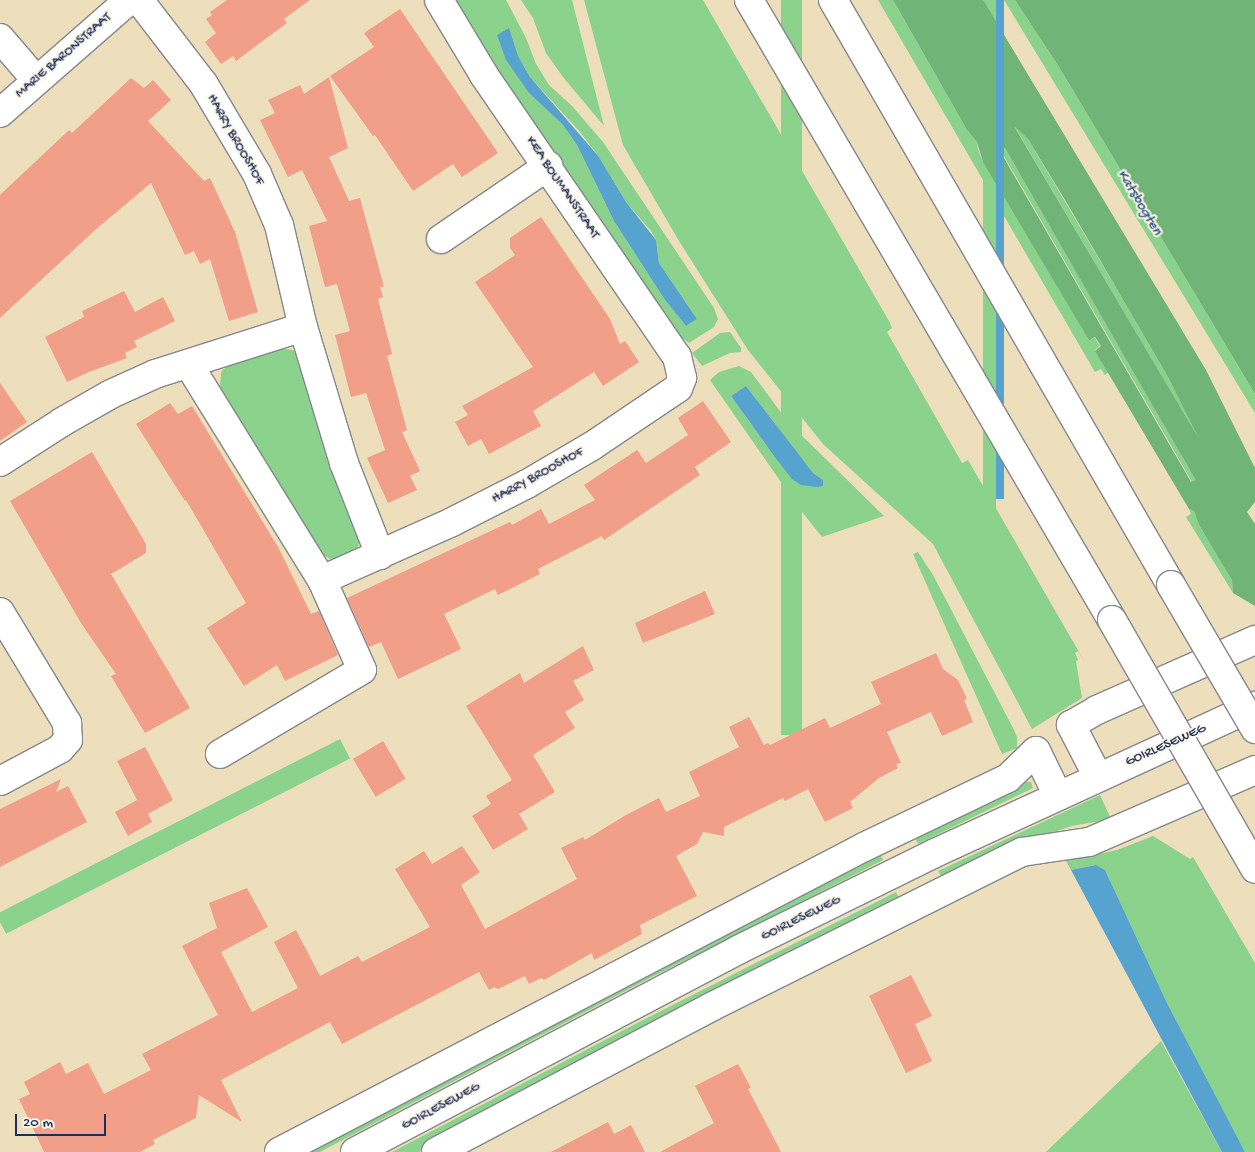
<!DOCTYPE html>
<style>
body{margin:0}
#map{position:relative;width:1255px;height:1152px;overflow:hidden;background:#eddfbc;font-family:"Gochi Hand",sans-serif}
div>[style]{position:absolute}
[style*='--x']{left:calc(var(--x)*1px);top:calc(var(--y)*1px);width:calc(var(--w)*1px);rotate:calc(var(--a)*1deg)}
.green>*{inset:0;background:#8bd28c;transform-origin:0 0}
.forest>*{inset:0;background:#70b478}
.water>*{inset:0;background:#56a3cf;transform-origin:0 0}
.building>*{inset:0;background:#f19f88;transform-origin:0 0}
.roads{filter:drop-shadow(1px 0 #84878d) drop-shadow(-1px 0 #84878d) drop-shadow(0 1px #84878d) drop-shadow(0 -1px #84878d)}
.minor>*{height:28px;margin:-14px;padding:0 14px;transform-origin:14px;border-radius:14px;background:#fff}
.highway>*{height:28px;margin:-14px;padding:0 14px;transform-origin:14px;border-radius:14px;background:#fff}
.bridges{filter:drop-shadow(1px 0 #84878d) drop-shadow(-1px 0 #84878d) drop-shadow(0 1px #84878d) drop-shadow(0 -1px #84878d)}
.highway-bridge>*{height:28px;margin:-14px;padding:0 14px;transform-origin:14px;border-radius:14px;background:#fff}
span{translate:-50% -50%;white-space:nowrap;text-align:center;line-height:1.15;-webkit-text-stroke:4px #fcf5e5;paint-order:stroke}
.street-label{font-size:14px;color:#1b2f5e}
.water-label{font-size:15px;color:#305886;font-style:italic}
.scale{position:absolute;left:15px;top:1114px;width:91px;height:22px;box-sizing:border-box;border:2px solid #1b2f5e;border-top:0;padding-left:6px;font-size:15px;line-height:18px;white-space:nowrap;color:#1b2f5e;-webkit-text-stroke:4px #fcf5e5;paint-order:stroke}
</style>
<div id="map">
<div class="green">
<i style="clip-path:polygon(evenodd,452px 0,506px 0,526px 38px,536px 64px,549px 85px,572px 106px,603px 142px,714px 308px,718px 319px,714px 327px,689px 343px,676px 333px,522px 106px,493px 70px,452px 0,510px 28px,518px 56px,530px 77px,580px 132px,599px 157px,626px 202px,651px 231px,656px 240px,659px 263px,697px 319px,686px 326px,665px 300px,614px 221px,577px 145px,563px 125px,529px 93px,510px 28px)"></i>
<i style="clip-path:polygon(521px 0,572px 0,604px 126px,563px 77px,546px 53px,533px 18px)"></i>
<i style="clip-path:polygon(584px 0,703px 0,889px 321px,892px 328px,887px 332px,962px 463px,968px 460px,1086px 664px,1078px 651px,1075px 653px,1078px 660px,1076px 661px,1082px 698px,1032px 729px,933px 544px,823px 444px,748px 350px,679px 241px,623px 145px)"></i>
<i style="left:781px;top:0;width:21px;height:735px"></i>
<i style="clip-path:polygon(878px 0,893px 0,967px 130px,977px 142px,978px 149px,983px 162px,1089px 339px,1095px 338px,1100px 346px,1095px 350px,1109px 372px,1105px 375px,1101px 369px,1095px 372px)"></i>
<i style="left:983px;top:0;width:13px;height:525px"></i>
<i style="clip-path:polygon(1004px 0,1015px 0,1059px 67px,1255px 394px,1255px 413px)"></i>
<i style="clip-path:polygon(1013px 124px,1028px 139px,1118px 291px,1168px 377px,1204px 448px)"></i>
<i style="left:1005px;top:148px;width:383px;height:5px;rotate:60deg"></i>
<i style="clip-path:polygon(730px 332px,741px 348px,741px 352px,730px 353px,702px 366px,692px 353px,720px 333px)"></i>
<i style="clip-path:polygon(279px 348px,293px 350px,301px 361px,313px 409px,341px 488px,361px 533px,358px 547px,345px 559px,332px 560px,318px 552px,296px 510px,220px 388px,221px 372px,233px 360px)"></i>
<i style="clip-path:polygon(evenodd,739px 366px,751px 372px,788px 422px,884px 516px,822px 537px,799px 508px,710px 380px,719px 372px,739px 366px,746px 386px,813px 473px,823px 480px,774px 456px,731px 396px,746px 386px)"></i>
<i style="clip-path:polygon(1189px 509px,1194px 511px,1199px 525px,1226px 569px,1232px 580px,1233px 593px,1186px 517px,1191px 514px)"></i>
<i style="clip-path:polygon(918px 552px,933px 575px,1013px 728px,1017px 737px,1017px 748px,1002px 754px,913px 554px)"></i>
<i style="left:340px;top:739px;width:22px;height:386px;rotate:63deg"></i>
<i style="clip-path:polygon(1021px 781px,1031px 782px,1033px 788px,918px 844px,912px 831px)"></i>
<i style="clip-path:polygon(1100px 795px,1111px 819px,1072px 826px,1038px 837px,944px 881px,938px 871px)"></i>
<i style="clip-path:polygon(1153px 836px,1190px 859px,1193px 857px,1255px 963px,1255px 1152px,1245px 1152px,1228px 1120px,1167px 1003px,1105px 870px,1096px 865px,1071px 870px,1066px 861px,1117px 850px)"></i>
<i style="clip-path:polygon(877px 849px,883px 860px,854px 875px,650px 978px,320px 1152px,295px 1152px)"></i>
<i style="clip-path:polygon(896px 892px,901px 902px,752px 976px,419px 1152px,392px 1152px,639px 1022px)"></i>
<i style="clip-path:polygon(1161px 1041px,1222px 1152px,1046px 1152px)"></i>
</div>
<div class="forest">
<i style="clip-path:polygon(evenodd,893px 0,983px 0,1206px 370px,1255px 468px,1255px 502px,1247px 512px,1255px 524px,1255px 606px,1233px 593px,1232px 580px,1199px 525px,1194px 511px,1189px 509px,1095px 351px,1101px 346px,1095px 337px,1089px 340px,983px 162px,977px 142px,967px 130px,893px 0,1014px 126px,1028px 139px,1068px 205px,1168px 377px,1199px 439px,1014px 126px,893px 0,1005px 148px,1153px 406px,1196px 480px,1191px 482px,1000px 151px,1005px 148px)"></i>
<i style="clip-path:polygon(1015px 0,1255px 0,1255px 394px,1059px 67px)"></i>
</div>
<div class="water">
<i style="left:996px;top:0;width:8px;height:499px"></i>
<i style="clip-path:polygon(509px 28px,518px 56px,530px 77px,599px 157px,626px 202px,656px 240px,659px 263px,697px 319px,686px 326px,665px 300px,614px 221px,577px 145px,563px 125px,529px 93px,506px 60px,497px 35px)"></i>
<i style="clip-path:polygon(746px 386px,813px 473px,823px 480px,823px 486px,817px 487px,801px 485px,792px 479px,774px 456px,731px 396px)"></i>
<i style="clip-path:polygon(1096px 865px,1105px 870px,1167px 1003px,1245px 1152px,1222px 1152px,1071px 870px)"></i>
</div>
<div class="building">
<i style="clip-path:polygon(227px 0,310px 0,284px 19px,287px 23px,236px 61px,233px 56px,221px 64px,205px 42px,216px 33px,206px 19px,212px 15px,210px 12px)"></i>
<i style="clip-path:polygon(400px 9px,498px 153px,462px 177px,453px 164px,413px 191px,375px 135px,373px 136px,330px 76px,374px 47px,364px 33px)"></i>
<i style="clip-path:polygon(329px 77px,348px 148px,329px 157px,349px 201px,360px 198px,384px 287px,380px 287px,383px 297px,378px 299px,392px 354px,387px 356px,407px 430px,402px 432px,420px 471px,410px 476px,417px 490px,388px 503px,367px 458px,385px 450px,366px 393px,351px 397px,335px 335px,350px 331px,337px 284px,325px 287px,309px 226px,327px 221px,302px 170px,288px 177px,260px 120px,275px 113px,268px 100px,300px 85px,304px 94px)"></i>
<i style="clip-path:polygon(131px 78px,144px 88px,153px 80px,171px 100px,148px 121px,204px 181px,210px 178px,235px 232px,258px 312px,229px 321px,210px 259px,200px 264px,194px 251px,185px 255px,151px 183px,94px 231px,0 318px,0 195px,69px 130px,72px 133px)"></i>
<i style="clip-path:polygon(541px 217px,610px 319px,620px 344px,625px 341px,639px 362px,603px 386px,594px 372px,533px 411px,541px 426px,489px 454px,481px 439px,468px 446px,455px 422px,468px 415px,462px 406px,533px 367px,475px 282px,515px 255px,510px 248px,510px 238px)"></i>
<i style="clip-path:polygon(124px 291px,135px 312px,163px 297px,175px 321px,134px 341px,137px 347px,125px 353px,127px 358px,89px 372px,67px 382px,45px 337px,84px 317px,82px 311px)"></i>
<i style="clip-path:polygon(0 383px,27px 422px,0 441px)"></i>
<i style="clip-path:polygon(703px 401px,731px 442px,695px 467px,700px 475px,604px 540px,602px 536px,538px 569px,540px 574px,498px 595px,495px 589px,444px 614px,461px 649px,398px 679px,381px 642px,369px 647px,347px 598px,510px 522px,512px 525px,541px 509px,549px 524px,595px 500px,584px 485px,637px 450px,646px 463px,688px 435px,678px 418px)"></i>
<i style="clip-path:polygon(170px 403px,178px 414px,192px 406px,278px 547px,311px 614px,319px 611px,338px 655px,285px 681px,277px 665px,244px 686px,207px 628px,246px 603px,186px 500px,185px 501px,136px 424px)"></i>
<i style="clip-path:polygon(92px 452px,146px 544px,146px 553px,111px 574px,190px 708px,145px 733px,111px 676px,116px 674px,81px 623px,10px 501px)"></i>
<i style="clip-path:polygon(705px 591px,715px 614px,643px 643px,635px 623px)"></i>
<i style="clip-path:polygon(583px 646px,594px 670px,573px 681px,584px 700px,565px 712px,575px 728px,533px 755px,555px 792px,519px 814px,528px 829px,493px 850px,472px 816px,491px 804px,486px 796px,512px 780px,466px 706px,520px 673px,524px 683px)"></i>
<i style="clip-path:polygon(936px 653px,943px 669px,958px 680px,967px 699px,964px 700px,973px 722px,942px 736px,931px 712px,887px 732px,901px 763px,896px 764px,898px 768px,879px 778px,850px 802px,853px 808px,825px 822px,808px 789px,785px 801px,783px 798px,724px 827px,724px 836px,703px 832px,697px 844px,676px 856px,697px 896px,640px 925px,642px 934px,594px 960px,592px 953px,544px 980px,541px 978px,529px 984px,525px 976px,498px 989px,494px 987px,489px 990px,479px 972px,342px 1044px,330px 1022px,221px 1080px,242px 1122px,199px 1095px,196px 1118px,153px 1140px,155px 1144px,140px 1152px,44px 1152px,19px 1099px,30px 1094px,24px 1082px,60px 1062px,66px 1074px,88px 1063px,104px 1094px,151px 1070px,142px 1054px,218px 1015px,182px 946px,217px 928px,209px 903px,247px 888px,268px 927px,221px 952px,252px 1012px,298px 988px,274px 942px,296px 930px,320px 976px,358px 956px,362px 962px,430px 927px,395px 869px,424px 851px,432px 864px,462px 846px,480px 872px,461px 885px,485px 929px,577px 879px,561px 848px,583px 837px,585px 840px,626px 815px,659px 798px,666px 812px,700px 796px,689px 772px,739px 747px,729px 727px,749px 717px,764px 745px,768px 743px,770px 745px,825px 718px,830px 728px,881px 704px,871px 682px)"></i>
<i style="left:383px;top:741px;width:44px;height:35px;rotate:59deg"></i>
<i style="clip-path:polygon(145px 747px,173px 800px,148px 814px,152px 822px,128px 836px,115px 812px,137px 800px,117px 761px)"></i>
<i style="clip-path:polygon(61px 779px,56px 792px,68px 786px,87px 822px,0 867px,0 809px)"></i>
<i style="clip-path:polygon(911px 975px,932px 1016px,915px 1024px,932px 1061px,906px 1073px,869px 996px)"></i>
<i style="clip-path:polygon(738px 1064px,751px 1088px,748px 1089px,781px 1152px,660px 1152px,714px 1123px,695px 1086px)"></i>
<i style="clip-path:polygon(608px 1122px,614px 1134px,631px 1125px,645px 1152px,551px 1152px)"></i>
</div>
<div class="roads">
<div class="minor">
<i style="--x:139;--y:0;--w:105;--a:52.4"></i>
<i style="--x:203;--y:83;--w:106;--a:59.3"></i>
<i style="--x:257;--y:174;--w:56;--a:66.7"></i>
<i style="--x:279;--y:225;--w:105;--a:76.8"></i>
<i style="--x:303;--y:327;--w:142;--a:73.2"></i>
<i style="--x:344;--y:463;--w:99;--a:68.6"></i>
<i style="--x:0;--y:38;--w:55;--a:49.4"></i>
<i style="--x:0;--y:113;--w:171;--a:-41.2"></i>
<i style="--x:441;--y:239;--w:130;--a:-34.3"></i>
<i style="--x:189;--y:365;--w:253;--a:58.3"></i>
<i style="--x:322;--y:580;--w:98;--a:66"></i>
<i style="--x:362;--y:670;--w:165;--a:149.4"></i>
<i style="--x:0;--y:462;--w:74;--a:-32.8"></i>
<i style="--x:62;--y:422;--w:56;--a:-29.7"></i>
<i style="--x:111;--y:394;--w:48;--a:-24.4"></i>
<i style="--x:155;--y:374;--w:155;--a:-17.6"></i>
<i style="--x:322;--y:580;--w:142;--a:-24"></i>
<i style="--x:452;--y:522;--w:84;--a:-26.9"></i>
<i style="--x:527;--y:484;--w:75;--a:-30.3"></i>
<i style="--x:592;--y:446;--w:104;--a:-34"></i>
<i style="--x:678;--y:388;--w:11;--a:-68"></i>
<i style="--x:682;--y:378;--w:22;--a:-103"></i>
<i style="--x:677;--y:357;--w:342;--a:-124.4"></i>
<i style="--x:484;--y:75;--w:87;--a:-121"></i>
<i style="--x:0;--y:612;--w:130;--a:58.9"></i>
<i style="--x:67;--y:723;--w:17;--a:87"></i>
<i style="--x:68;--y:740;--w:12;--a:132"></i>
<i style="--x:60;--y:749;--w:68;--a:151.9"></i>
<i style="--x:1098;--y:777;--w:59;--a:-117.4"></i>
<i style="--x:1071;--y:725;--w:30;--a:-30"></i>
<i style="--x:1097;--y:710;--w:173;--a:-23.9"></i>
<i style="--x:279;--y:1152;--w:660;--a:-27.54"></i>
<i style="--x:864;--y:847;--w:160;--a:-25.6"></i>
<i style="--x:1008;--y:778;--w:39;--a:-44"></i>
<i style="--x:1036;--y:751;--w:50;--a:63.9"></i>
<i style="--x:355;--y:1152;--w:435;--a:-27.8"></i>
<i style="--x:740;--y:949;--w:217;--a:-26.2"></i>
<i style="--x:935;--y:853;--w:352;--a:-24.7"></i>
<i style="--x:436;--y:1152;--w:313;--a:-27.8"></i>
<i style="--x:713;--y:1006;--w:345;--a:-26.5"></i>
<i style="--x:1022;--y:852;--w:68;--a:-8.5"></i>
<i style="--x:1089;--y:842;--w:181;--a:-23.4"></i>
</div>
<div class="highway">
<i style="--x:749;--y:0;--w:718;--a:59.65"></i>
<i style="--x:833;--y:0;--w:676;--a:59.98"></i>
</div>
</div>
<div class="bridges">
<div class="highway-bridge">
<i style="--x:1171;--y:585;--w:167;--a:59.7"></i>
<i style="--x:1112;--y:620;--w:287;--a:60.1"></i>
</div>
</div>
<div class="street-label">
<span style="left:64px;top:56px;rotate:-41deg">MARIE BARONSTRAAT</span>
<span style="left:235px;top:140px;rotate:60deg">HARRY BROOSHOF</span>
<span style="left:562px;top:188px;rotate:56deg">KEA BOUMANSTRAAT</span>
<span style="left:538px;top:476px;rotate:-29deg">HARRY BROOSHOF</span>
<span style="left:1166px;top:746px;rotate:-24deg">GOIRLESEWEG</span>
<span style="left:801px;top:919px;rotate:-26deg">GOIRLESEWEG</span>
<span style="left:441px;top:1107px;rotate:-28deg">GOIRLESEWEG</span>
</div>
<div class="water-label">
<span style="left:1139px;top:203px;rotate:59deg">Katsbogten</span>
</div>
<div class="scale">20 m</div>
</div>
